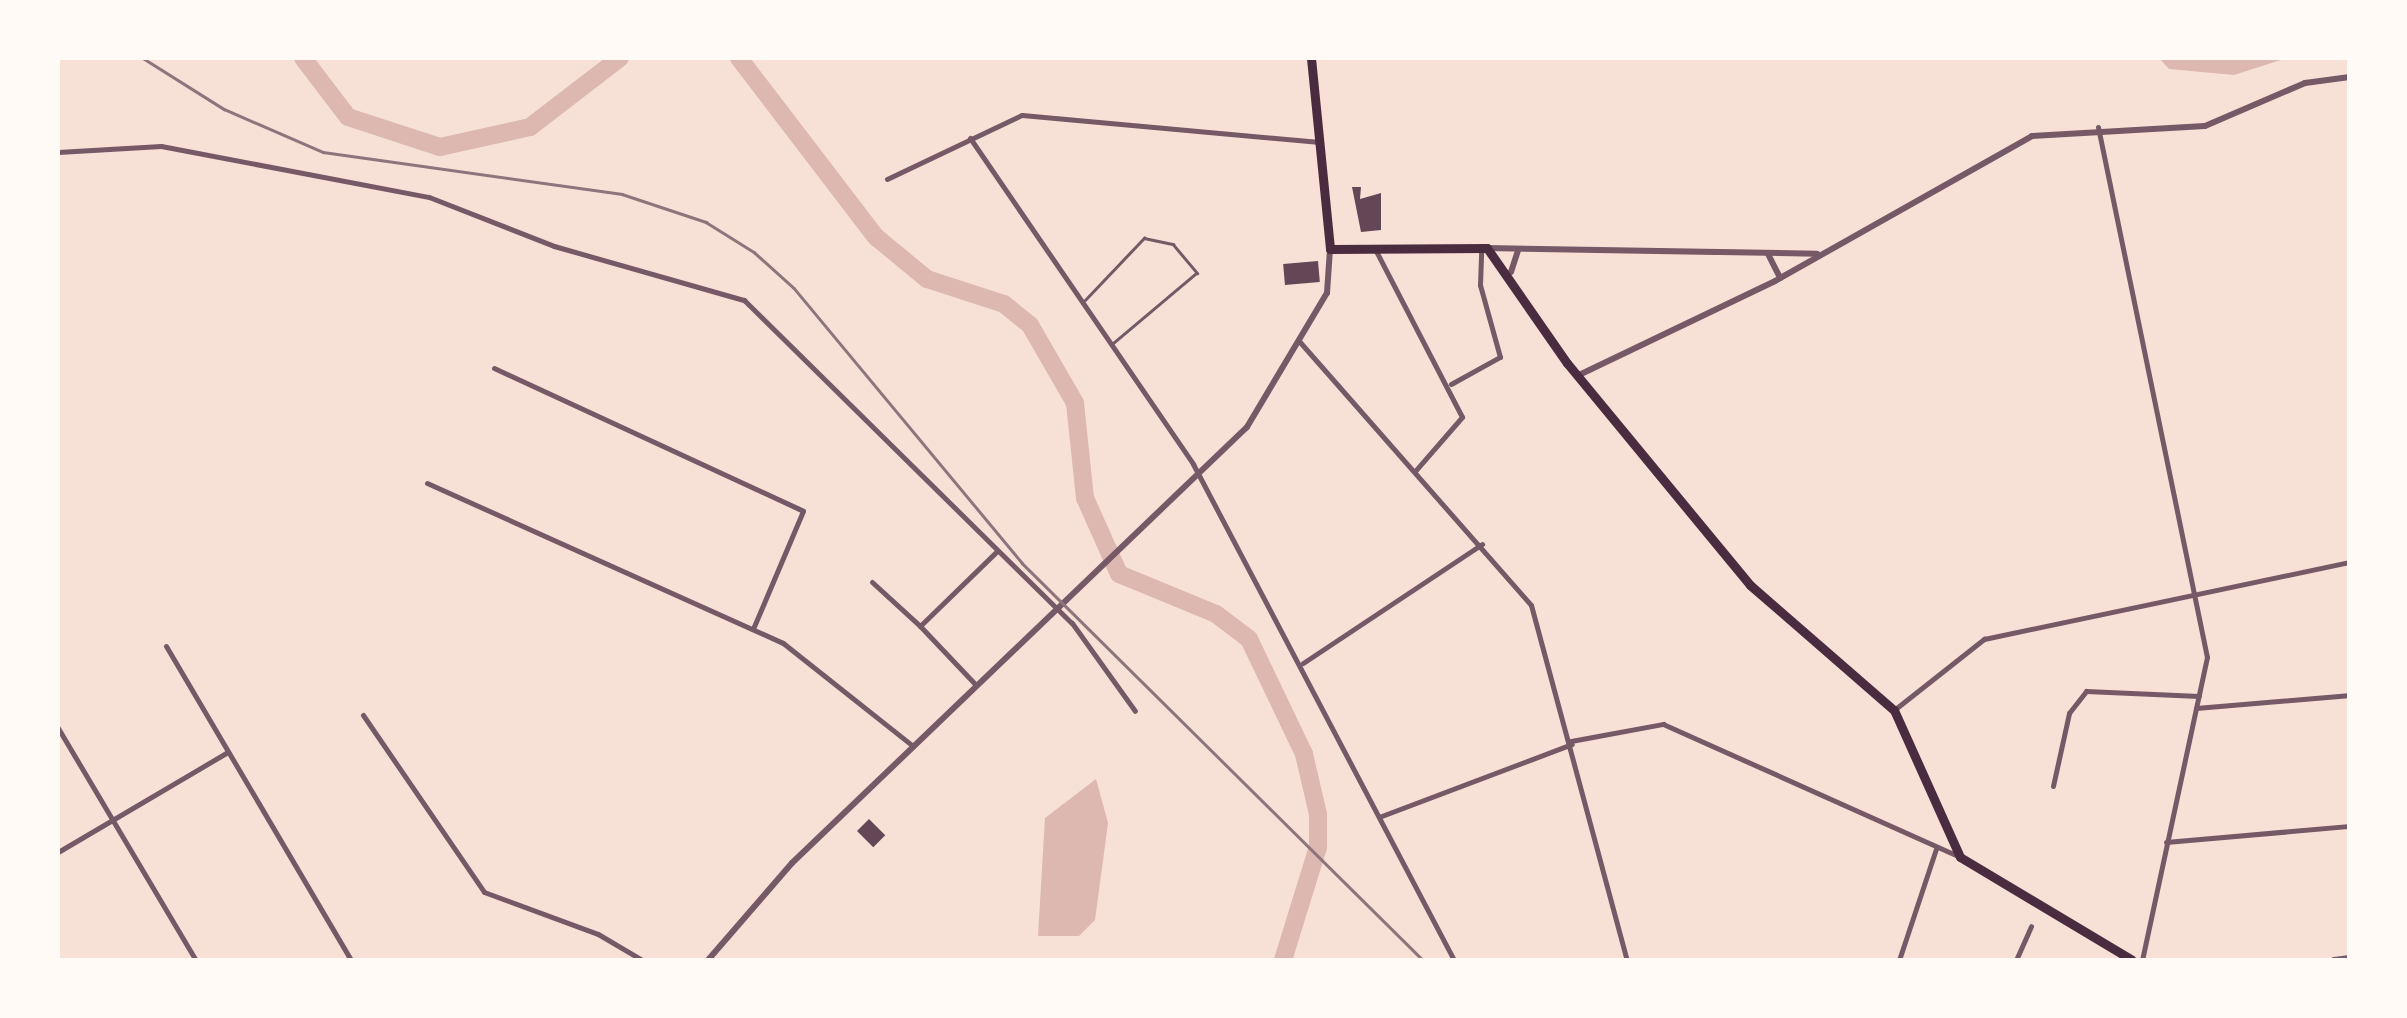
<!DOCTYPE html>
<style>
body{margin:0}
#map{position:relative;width:2407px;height:1018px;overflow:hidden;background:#f7e1d7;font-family:Manrope,sans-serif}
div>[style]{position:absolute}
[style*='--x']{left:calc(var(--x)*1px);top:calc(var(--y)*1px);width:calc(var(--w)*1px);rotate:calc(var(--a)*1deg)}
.water>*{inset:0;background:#dcb8b0}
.river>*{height:18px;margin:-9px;padding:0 9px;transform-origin:9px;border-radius:9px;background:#dcb8b0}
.building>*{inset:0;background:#644757;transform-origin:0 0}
.service>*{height:2.5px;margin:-1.25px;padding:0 1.25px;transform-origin:1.25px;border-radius:1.25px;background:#755966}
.minor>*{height:5px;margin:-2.5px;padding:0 2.5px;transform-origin:2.5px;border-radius:2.5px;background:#755966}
.tertiary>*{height:6px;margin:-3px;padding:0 3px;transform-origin:3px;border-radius:3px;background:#755966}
.primary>*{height:9px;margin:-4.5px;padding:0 4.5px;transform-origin:4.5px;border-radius:4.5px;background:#4a2c40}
.rail>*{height:2.5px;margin:-1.25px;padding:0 1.25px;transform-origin:1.25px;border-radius:1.25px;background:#8f747c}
span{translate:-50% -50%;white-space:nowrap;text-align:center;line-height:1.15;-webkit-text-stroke:8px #fffaf5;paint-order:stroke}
.frame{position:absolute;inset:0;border:60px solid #fffaf5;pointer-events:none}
</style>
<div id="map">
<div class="water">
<i style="clip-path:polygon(2159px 58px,2287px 58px,2234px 75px,2169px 69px)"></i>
<i style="clip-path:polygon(1096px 779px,1108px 823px,1095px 920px,1079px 936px,1038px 936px,1045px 818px)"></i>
</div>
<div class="river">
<i style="--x:303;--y:58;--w:74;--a:52.7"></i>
<i style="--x:348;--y:117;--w:97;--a:18.1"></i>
<i style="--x:440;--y:147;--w:92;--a:-12.5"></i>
<i style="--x:530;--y:127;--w:113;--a:-37.5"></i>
<i style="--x:739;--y:58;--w:225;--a:52.6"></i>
<i style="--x:876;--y:237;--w:66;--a:39.5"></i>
<i style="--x:927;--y:279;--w:81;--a:18"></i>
<i style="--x:1004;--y:304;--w:33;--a:39"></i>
<i style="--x:1030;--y:325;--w:90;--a:60"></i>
<i style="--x:1075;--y:403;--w:96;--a:84"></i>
<i style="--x:1085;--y:498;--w:83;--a:65.9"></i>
<i style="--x:1119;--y:574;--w:105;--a:22.4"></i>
<i style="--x:1216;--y:614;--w:41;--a:37.1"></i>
<i style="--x:1249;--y:639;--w:127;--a:64.4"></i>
<i style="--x:1304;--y:754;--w:62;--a:76.9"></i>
<i style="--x:1318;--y:814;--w:33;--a:90"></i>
<i style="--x:1318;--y:847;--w:118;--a:107.2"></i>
</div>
<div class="building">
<i style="clip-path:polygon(1352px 187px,1361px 187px,1360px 199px,1381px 193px,1381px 230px,1361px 232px)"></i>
<i style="left:1318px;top:261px;width:21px;height:35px;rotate:85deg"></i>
<i style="left:869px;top:819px;width:23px;height:17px;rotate:45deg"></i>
</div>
<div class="service">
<i style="--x:1085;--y:300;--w:86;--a:-46.4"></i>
<i style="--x:1144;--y:238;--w:30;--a:12"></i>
<i style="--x:1173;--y:244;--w:38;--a:50"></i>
<i style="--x:1197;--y:273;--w:109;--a:139.9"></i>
</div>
<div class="minor">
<i style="--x:2098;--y:127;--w:541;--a:78.38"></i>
<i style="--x:2207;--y:657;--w:310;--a:102.1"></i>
<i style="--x:970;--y:138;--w:395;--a:55.6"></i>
<i style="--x:1193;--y:464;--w:560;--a:62.25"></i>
<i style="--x:58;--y:152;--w:103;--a:-3.3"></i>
<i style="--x:161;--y:146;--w:273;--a:10.8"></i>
<i style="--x:429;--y:197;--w:134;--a:21.4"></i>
<i style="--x:554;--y:246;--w:198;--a:15.9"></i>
<i style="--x:744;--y:300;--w:460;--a:44.6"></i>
<i style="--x:1072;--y:623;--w:108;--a:54.4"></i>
<i style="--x:887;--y:179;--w:149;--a:-25.4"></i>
<i style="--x:1022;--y:115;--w:299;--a:5.2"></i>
<i style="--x:1376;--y:251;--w:187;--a:62.6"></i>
<i style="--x:1462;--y:417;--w:70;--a:131"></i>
<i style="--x:1299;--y:341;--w:351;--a:48.7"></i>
<i style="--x:1531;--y:605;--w:368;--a:74.9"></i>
<i style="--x:494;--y:368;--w:340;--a:24.8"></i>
<i style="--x:803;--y:511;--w:128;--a:113"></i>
<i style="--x:1451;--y:384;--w:56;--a:-28.9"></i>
<i style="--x:1500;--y:357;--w:75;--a:-105.5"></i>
<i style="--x:1480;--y:285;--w:37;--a:-88"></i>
<i style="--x:427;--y:483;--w:390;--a:24.2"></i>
<i style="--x:783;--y:643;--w:166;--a:38.4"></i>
<i style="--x:872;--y:582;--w:65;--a:42.5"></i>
<i style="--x:920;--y:626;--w:107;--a:-44.2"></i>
<i style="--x:920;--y:626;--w:81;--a:46.5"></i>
<i style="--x:166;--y:646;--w:364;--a:59.5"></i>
<i style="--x:1303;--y:663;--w:215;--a:-33.6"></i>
<i style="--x:2196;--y:708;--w:155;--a:-4.8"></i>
<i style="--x:1894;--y:710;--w:115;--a:-38.3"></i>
<i style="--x:1984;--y:639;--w:374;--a:-11.9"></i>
<i style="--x:363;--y:715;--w:214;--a:55.6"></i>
<i style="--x:484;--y:892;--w:121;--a:20.2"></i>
<i style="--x:598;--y:934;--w:51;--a:30.6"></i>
<i style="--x:58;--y:728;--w:270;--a:59.3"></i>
<i style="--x:1571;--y:741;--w:94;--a:-10.5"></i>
<i style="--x:1663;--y:724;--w:325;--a:24.1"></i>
<i style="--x:2053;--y:786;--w:75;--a:-77.6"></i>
<i style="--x:2069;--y:713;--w:28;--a:-52"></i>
<i style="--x:2086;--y:691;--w:113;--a:2.5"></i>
<i style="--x:1379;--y:817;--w:206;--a:-20.7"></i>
<i style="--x:2166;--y:842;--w:185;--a:-5"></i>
<i style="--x:58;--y:852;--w:197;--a:-30.5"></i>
<i style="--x:1899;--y:960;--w:117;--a:-71.6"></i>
<i style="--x:2016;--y:960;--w:37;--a:-66"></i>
</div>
<div class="tertiary">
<i style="--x:1487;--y:248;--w:330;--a:1"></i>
<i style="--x:1768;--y:254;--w:27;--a:63"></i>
<i style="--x:1511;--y:272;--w:22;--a:-72"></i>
<i style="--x:1579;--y:375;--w:217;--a:-25.6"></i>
<i style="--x:1775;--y:281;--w:295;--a:-29.4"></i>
<i style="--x:2032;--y:136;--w:173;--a:-3.3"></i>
<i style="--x:2205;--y:126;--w:109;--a:-23.3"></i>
<i style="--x:2305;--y:83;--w:45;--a:-7.6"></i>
<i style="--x:708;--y:960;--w:128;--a:-49.1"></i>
<i style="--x:792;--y:863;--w:630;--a:-43.78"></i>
<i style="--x:1247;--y:427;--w:156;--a:-59.2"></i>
<i style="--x:1327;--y:293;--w:44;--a:-86.1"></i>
<i style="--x:2334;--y:960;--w:16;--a:-7"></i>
</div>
<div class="primary">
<i style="--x:1311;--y:58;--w:192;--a:84.3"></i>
<i style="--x:1330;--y:249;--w:157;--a:-0.4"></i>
<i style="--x:1487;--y:248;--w:140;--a:55.2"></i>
<i style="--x:1567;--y:363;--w:288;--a:50.5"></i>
<i style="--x:1750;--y:585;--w:191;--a:41"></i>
<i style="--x:1894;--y:710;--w:161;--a:65.8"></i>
<i style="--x:1960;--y:857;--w:200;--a:30.9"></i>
</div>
<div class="rail">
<i style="--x:143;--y:58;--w:96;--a:32.2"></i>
<i style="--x:224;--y:109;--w:108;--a:23.5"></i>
<i style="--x:323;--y:152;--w:302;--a:8"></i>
<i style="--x:622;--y:194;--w:89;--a:18.4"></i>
<i style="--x:706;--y:222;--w:57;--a:32"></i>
<i style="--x:754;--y:252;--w:54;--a:42"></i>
<i style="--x:794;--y:288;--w:357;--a:50.3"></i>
<i style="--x:1022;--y:563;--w:564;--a:44.71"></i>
</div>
<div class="frame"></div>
</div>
